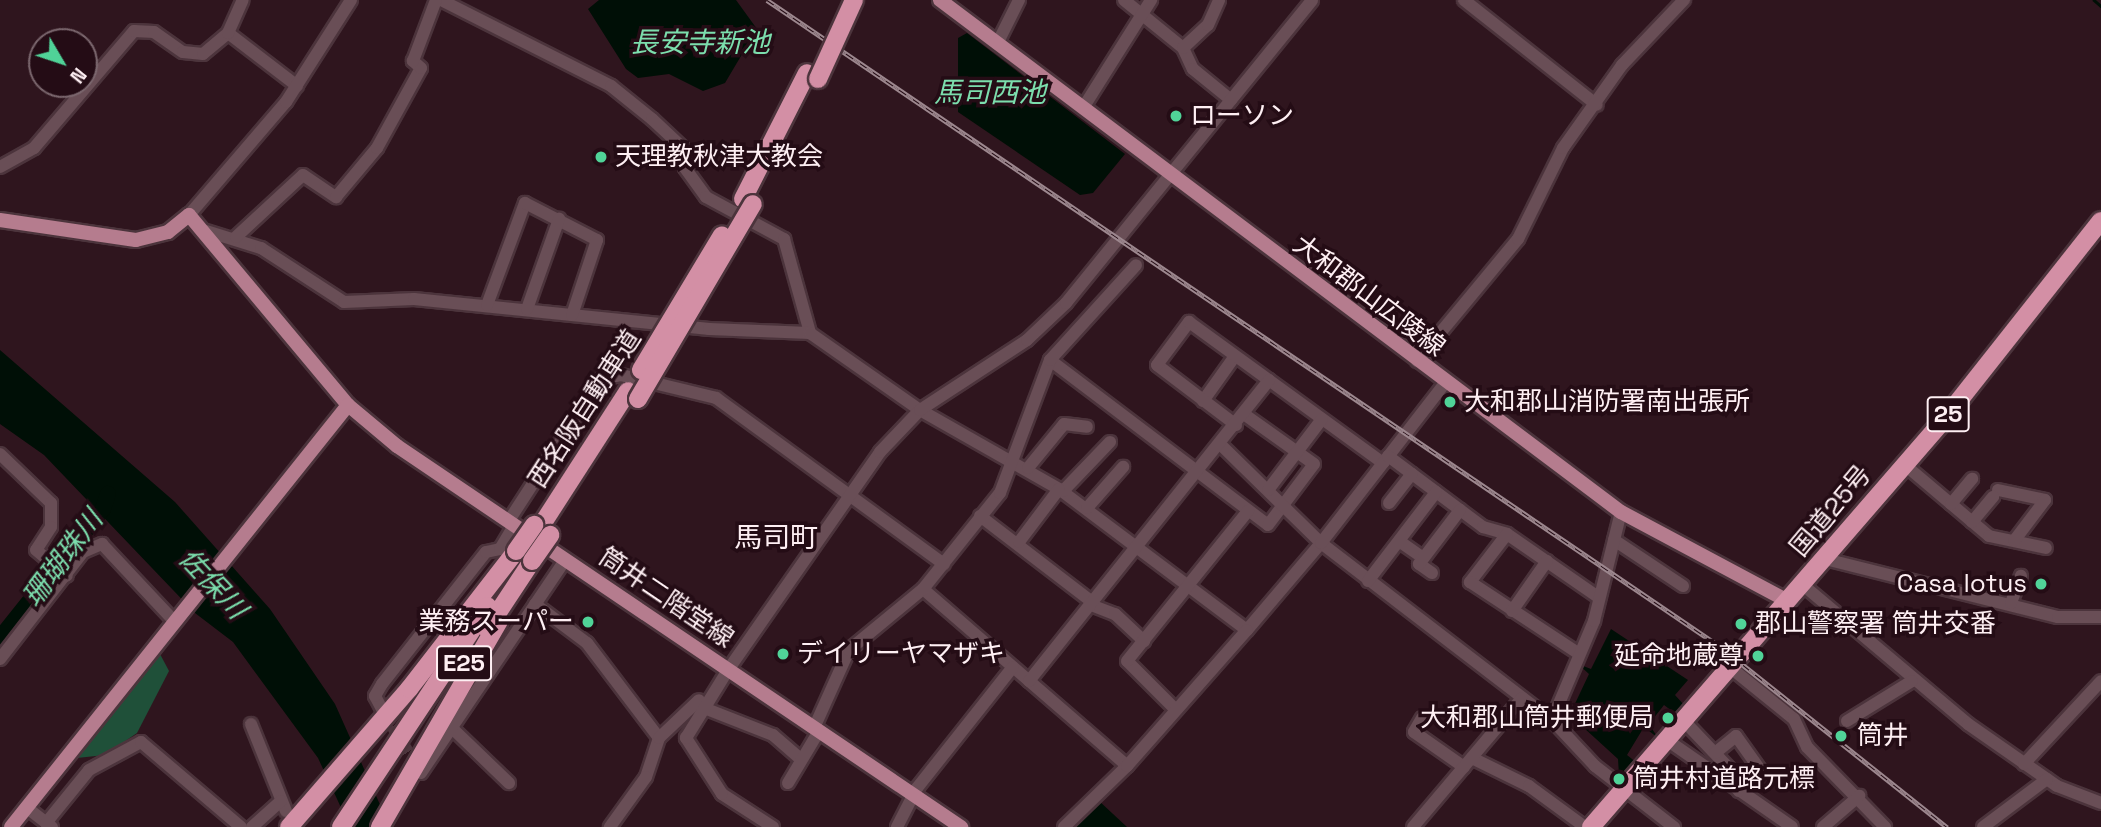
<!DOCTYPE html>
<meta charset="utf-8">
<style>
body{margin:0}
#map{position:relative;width:2101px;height:827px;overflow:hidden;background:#2f151e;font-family:"Space Grotesk","Noto Sans JP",sans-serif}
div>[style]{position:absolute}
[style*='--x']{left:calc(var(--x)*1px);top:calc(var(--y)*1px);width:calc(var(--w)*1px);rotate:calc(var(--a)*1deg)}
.green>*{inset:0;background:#1f5039}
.water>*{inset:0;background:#000f06}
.stream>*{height:2.5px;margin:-1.25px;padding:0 1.25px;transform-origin:1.25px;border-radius:1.25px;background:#000f06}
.river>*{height:16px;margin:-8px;padding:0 8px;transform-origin:8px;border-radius:8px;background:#000f06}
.minor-tunnel>*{height:12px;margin-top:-6px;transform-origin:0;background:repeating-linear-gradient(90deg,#4e363e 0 12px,transparent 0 18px)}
.roads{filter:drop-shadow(2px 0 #4c343c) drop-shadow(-2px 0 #4c343c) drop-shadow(0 2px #4c343c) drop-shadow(0 -2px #4c343c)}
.minor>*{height:12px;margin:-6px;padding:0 6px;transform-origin:6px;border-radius:6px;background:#694e56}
.major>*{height:14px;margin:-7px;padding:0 7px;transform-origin:7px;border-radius:7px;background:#b57c8e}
.highway>*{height:18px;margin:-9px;padding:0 9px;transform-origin:9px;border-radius:9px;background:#d38fa5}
.rail>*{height:5px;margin-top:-2.5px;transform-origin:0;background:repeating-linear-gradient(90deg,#240c15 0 8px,#9d888f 0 16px);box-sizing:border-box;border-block:2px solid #9d888f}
.bridges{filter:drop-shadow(2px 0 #4c343c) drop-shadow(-2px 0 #4c343c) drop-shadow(0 2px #4c343c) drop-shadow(0 -2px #4c343c)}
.highway-bridge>*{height:18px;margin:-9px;padding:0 9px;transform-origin:9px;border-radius:9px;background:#d38fa5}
.dots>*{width:19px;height:19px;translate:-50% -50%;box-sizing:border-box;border:4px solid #240c15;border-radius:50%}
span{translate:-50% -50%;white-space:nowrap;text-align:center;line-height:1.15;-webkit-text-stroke:7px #240c15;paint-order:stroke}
.shield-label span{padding:2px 5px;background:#240c15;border:2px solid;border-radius:5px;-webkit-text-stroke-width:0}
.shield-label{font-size:24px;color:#feeff3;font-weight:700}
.poi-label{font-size:26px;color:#feeff3}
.left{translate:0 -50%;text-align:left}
.right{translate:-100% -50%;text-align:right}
.street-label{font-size:26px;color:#feeff3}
.water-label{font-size:28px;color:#7cdead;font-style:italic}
.neighbourhood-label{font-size:28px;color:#feeff3}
.north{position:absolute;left:28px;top:28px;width:70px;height:70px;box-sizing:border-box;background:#240c15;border:2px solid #7b676e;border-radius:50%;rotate:129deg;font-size:19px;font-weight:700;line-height:28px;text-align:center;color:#feeff3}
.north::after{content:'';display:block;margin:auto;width:24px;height:32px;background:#50d398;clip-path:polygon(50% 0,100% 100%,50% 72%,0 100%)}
</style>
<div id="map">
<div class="green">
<i style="clip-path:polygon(160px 654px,169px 671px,137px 733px,105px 755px,77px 758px)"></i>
</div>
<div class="water">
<i style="clip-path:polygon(599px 0,736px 0,757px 29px,725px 83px,703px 91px,669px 74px,638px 78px,626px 69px,588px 9px)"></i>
<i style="clip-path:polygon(967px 33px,1125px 154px,1093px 193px,1080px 195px,958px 112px,958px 38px)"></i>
<i style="clip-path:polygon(0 350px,175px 502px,270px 609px,335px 704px,390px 827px,350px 827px,318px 758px,233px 642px,195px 613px,44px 455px,0 424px)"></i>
<i style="clip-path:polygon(1611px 629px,1688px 680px,1675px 695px,1684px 705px,1676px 714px,1664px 705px,1649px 724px,1658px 738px,1644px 727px,1627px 755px,1637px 763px,1619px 775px,1618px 759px,1572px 717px,1558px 718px,1557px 713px,1572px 710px,1589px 674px,1578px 664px,1591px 669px)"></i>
<i style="clip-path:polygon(1098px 800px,1127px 827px,1071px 827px)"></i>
</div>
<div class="stream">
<i style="--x:2094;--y:0;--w:9;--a:41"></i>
</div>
<div class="river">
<i style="--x:0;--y:638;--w:165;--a:-51.4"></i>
<i style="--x:103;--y:509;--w:16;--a:-72"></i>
</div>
<div class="minor-tunnel">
<i style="--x:383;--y:711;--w:69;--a:58.6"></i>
</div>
<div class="roads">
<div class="minor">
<i style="--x:441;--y:0;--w:191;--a:26.8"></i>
<i style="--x:611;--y:86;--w:53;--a:38.8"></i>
<i style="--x:652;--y:119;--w:42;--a:43.1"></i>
<i style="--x:683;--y:148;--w:20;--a:84"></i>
<i style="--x:685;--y:168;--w:36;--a:54"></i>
<i style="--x:706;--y:197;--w:89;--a:28.3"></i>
<i style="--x:784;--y:239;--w:98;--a:74.5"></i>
<i style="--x:1124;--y:0;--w:76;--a:39.1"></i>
<i style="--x:1183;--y:48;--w:23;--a:65"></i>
<i style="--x:1193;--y:69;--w:49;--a:39.2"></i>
<i style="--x:1464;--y:0;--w:169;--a:38.3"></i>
<i style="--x:228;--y:33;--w:87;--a:37.5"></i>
<i style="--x:997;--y:44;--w:49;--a:-63.4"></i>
<i style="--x:1183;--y:48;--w:34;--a:-43"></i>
<i style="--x:1208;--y:25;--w:27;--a:-66"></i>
<i style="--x:1083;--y:108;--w:128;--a:-57.8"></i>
<i style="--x:0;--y:167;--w:39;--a:-29"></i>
<i style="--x:34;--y:148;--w:154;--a:-49.5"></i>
<i style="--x:134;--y:31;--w:20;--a:3"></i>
<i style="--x:154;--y:32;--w:35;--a:35"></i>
<i style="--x:183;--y:52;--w:20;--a:6"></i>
<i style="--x:203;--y:54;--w:33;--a:-40"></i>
<i style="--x:228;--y:33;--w:36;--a:-66"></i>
<i style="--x:189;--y:215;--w:149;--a:-49.4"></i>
<i style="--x:286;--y:102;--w:121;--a:-57.5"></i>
<i style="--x:206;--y:231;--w:58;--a:17.2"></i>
<i style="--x:261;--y:248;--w:99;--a:33"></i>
<i style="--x:344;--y:302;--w:70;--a:-2.5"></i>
<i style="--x:414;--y:299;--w:297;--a:5.8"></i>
<i style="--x:709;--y:329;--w:101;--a:2.3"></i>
<i style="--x:810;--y:333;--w:134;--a:35"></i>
<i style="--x:920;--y:410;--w:160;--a:29.6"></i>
<i style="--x:1059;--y:489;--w:235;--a:36.9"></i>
<i style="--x:1247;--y:630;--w:114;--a:-49.6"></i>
<i style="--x:1321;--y:543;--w:291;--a:37.5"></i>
<i style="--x:1552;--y:720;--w:63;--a:46.9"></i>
<i style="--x:1595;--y:766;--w:100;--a:37.7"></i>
<i style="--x:236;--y:237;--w:91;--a:-42.8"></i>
<i style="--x:303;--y:175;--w:40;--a:34"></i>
<i style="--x:336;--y:197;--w:64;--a:-50.1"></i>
<i style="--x:377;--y:148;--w:91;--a:-61.2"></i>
<i style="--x:421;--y:68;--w:11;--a:-139"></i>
<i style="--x:413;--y:61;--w:65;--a:-69.3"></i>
<i style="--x:487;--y:305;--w:109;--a:-69.6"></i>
<i style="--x:525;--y:203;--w:81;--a:27.2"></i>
<i style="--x:597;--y:240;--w:79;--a:108.4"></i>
<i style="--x:527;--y:309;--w:96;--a:-70.4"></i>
<i style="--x:1050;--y:360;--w:273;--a:37.1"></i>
<i style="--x:1268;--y:525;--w:76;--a:-53"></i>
<i style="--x:1314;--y:464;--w:86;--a:-144.5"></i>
<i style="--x:1417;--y:361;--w:158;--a:-50.4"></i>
<i style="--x:1518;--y:239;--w:102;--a:-63.7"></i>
<i style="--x:1563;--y:148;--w:102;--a:-54.6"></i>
<i style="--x:1622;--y:65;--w:90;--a:-46.4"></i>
<i style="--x:1203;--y:401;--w:55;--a:-54.6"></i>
<i style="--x:1236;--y:425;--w:99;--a:-142.8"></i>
<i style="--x:1157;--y:365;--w:54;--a:-53.3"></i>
<i style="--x:1189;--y:322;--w:240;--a:36"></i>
<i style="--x:1221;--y:445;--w:140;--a:44.4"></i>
<i style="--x:1321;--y:543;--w:202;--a:-52.2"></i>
<i style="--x:0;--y:454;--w:71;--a:43.9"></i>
<i style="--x:51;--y:503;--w:24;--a:90"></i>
<i style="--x:51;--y:527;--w:27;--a:123"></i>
<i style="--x:36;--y:550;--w:40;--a:40"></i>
<i style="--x:1388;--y:456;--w:119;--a:36.8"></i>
<i style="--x:1483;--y:527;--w:25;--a:16"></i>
<i style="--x:1507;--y:534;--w:111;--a:34.7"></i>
<i style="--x:1905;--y:465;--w:110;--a:40.2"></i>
<i style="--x:1989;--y:536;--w:58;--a:11.9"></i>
<i style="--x:1028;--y:468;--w:57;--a:-50.7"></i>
<i style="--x:1064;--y:424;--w:23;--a:7"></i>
<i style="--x:1268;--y:490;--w:89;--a:-52.7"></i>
<i style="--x:1998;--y:490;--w:48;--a:12"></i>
<i style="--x:2045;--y:500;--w:51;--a:127.1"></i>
<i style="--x:1063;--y:491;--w:68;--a:-46.2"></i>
<i style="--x:1389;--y:503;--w:37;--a:-52"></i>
<i style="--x:1951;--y:504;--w:33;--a:-50"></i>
<i style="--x:1087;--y:508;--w:55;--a:-48.7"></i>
<i style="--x:980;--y:516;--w:141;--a:37.5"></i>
<i style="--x:508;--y:522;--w:171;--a:-57"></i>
<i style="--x:601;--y:379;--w:20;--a:-11"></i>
<i style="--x:621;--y:375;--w:98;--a:13.6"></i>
<i style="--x:716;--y:398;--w:282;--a:36.1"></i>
<i style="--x:1972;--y:522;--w:33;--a:-50"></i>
<i style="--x:1507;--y:534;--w:61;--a:127.6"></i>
<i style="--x:1470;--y:582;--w:131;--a:33.4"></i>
<i style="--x:1614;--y:540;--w:83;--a:33.7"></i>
<i style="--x:1399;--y:541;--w:29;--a:35"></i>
<i style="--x:1019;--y:542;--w:66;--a:-53"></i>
<i style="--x:1825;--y:559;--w:240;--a:14"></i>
<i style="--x:2058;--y:617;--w:43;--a:0"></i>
<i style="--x:1432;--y:573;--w:16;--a:-145"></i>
<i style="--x:1419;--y:564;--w:68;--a:-52.8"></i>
<i style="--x:1368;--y:581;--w:112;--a:-52.6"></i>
<i style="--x:1803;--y:585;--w:216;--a:40.1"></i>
<i style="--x:1968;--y:724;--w:108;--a:34.9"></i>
<i style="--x:2057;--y:786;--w:47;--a:21.1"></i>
<i style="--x:923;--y:589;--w:270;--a:40.9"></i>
<i style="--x:2011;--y:603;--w:29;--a:-70"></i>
<i style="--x:535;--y:604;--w:65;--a:36.9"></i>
<i style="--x:587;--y:643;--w:119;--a:52.8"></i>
<i style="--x:659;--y:738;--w:41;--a:108.4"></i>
<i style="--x:646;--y:777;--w:62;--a:125.8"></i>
<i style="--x:1091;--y:605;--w:26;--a:21"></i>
<i style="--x:1115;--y:614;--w:40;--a:43"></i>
<i style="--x:1512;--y:611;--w:61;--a:-55"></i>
<i style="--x:0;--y:659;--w:135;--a:-52.2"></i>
<i style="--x:83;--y:552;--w:21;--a:-23"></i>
<i style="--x:102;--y:544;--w:105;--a:46.9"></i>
<i style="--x:1731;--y:668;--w:81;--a:39"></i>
<i style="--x:1794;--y:719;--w:31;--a:65"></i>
<i style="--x:1807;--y:747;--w:112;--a:45.7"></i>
<i style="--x:1029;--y:681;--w:385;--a:-51.4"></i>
<i style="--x:704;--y:708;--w:74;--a:21.4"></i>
<i style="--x:773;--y:735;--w:33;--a:41"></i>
<i style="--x:1174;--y:708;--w:66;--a:-135"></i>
<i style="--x:1127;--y:661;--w:193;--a:-51.1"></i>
<i style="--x:383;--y:711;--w:17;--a:-118"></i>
<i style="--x:375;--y:696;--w:14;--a:-60"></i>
<i style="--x:382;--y:684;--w:168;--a:-51.8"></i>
<i style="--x:486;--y:552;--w:14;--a:-12"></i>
<i style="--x:500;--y:549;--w:27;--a:-59"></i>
<i style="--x:1422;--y:718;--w:16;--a:120"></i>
<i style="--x:1414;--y:732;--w:61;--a:35"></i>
<i style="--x:1552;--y:720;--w:108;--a:-67"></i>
<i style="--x:1594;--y:621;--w:112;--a:-76.1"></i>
<i style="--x:1684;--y:721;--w:87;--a:46.4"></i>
<i style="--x:1847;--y:721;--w:76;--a:-31.6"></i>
<i style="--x:251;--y:724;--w:94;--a:68.1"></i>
<i style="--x:814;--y:728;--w:85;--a:-65.8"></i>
<i style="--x:849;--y:650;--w:96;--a:-39.5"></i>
<i style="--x:923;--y:589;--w:123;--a:-51.3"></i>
<i style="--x:1000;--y:493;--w:142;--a:-69.4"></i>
<i style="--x:1050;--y:360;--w:128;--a:-47.8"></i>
<i style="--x:453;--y:729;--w:78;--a:44"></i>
<i style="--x:659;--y:738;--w:55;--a:-43.5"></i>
<i style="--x:1667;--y:740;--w:152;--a:34.8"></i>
<i style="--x:1715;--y:753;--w:27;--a:-39"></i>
<i style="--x:1736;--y:736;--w:43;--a:54.5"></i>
<i style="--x:1761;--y:771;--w:30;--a:138"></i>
<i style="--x:1472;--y:758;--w:64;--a:26.2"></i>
<i style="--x:1529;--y:786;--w:69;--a:36.2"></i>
<i style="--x:2024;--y:764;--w:113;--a:-47.1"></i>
<i style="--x:421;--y:773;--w:257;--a:-55.9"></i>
<i style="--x:788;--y:783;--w:61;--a:-59.2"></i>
<i style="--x:26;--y:807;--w:33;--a:38"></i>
<i style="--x:46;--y:823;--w:68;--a:-50.9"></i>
<i style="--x:89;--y:770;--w:59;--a:-28.3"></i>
<i style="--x:141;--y:742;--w:131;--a:40.4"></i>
<i style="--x:252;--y:827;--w:39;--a:-42"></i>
<i style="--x:773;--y:827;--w:61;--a:-147.1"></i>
<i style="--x:722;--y:794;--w:67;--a:-122.7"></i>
<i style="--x:686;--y:738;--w:80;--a:-58.3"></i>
<i style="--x:728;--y:670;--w:266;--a:-55.1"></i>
<i style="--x:880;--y:452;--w:58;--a:-46.4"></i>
<i style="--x:920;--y:410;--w:128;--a:-33.2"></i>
<i style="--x:1027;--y:340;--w:54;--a:-43.5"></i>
<i style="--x:1066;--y:303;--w:390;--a:-50.9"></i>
<i style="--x:897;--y:827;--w:44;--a:-62.9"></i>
<i style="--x:917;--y:788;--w:154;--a:-51.6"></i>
<i style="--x:1064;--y:827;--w:88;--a:-44.1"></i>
<i style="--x:1127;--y:766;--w:181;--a:-48.6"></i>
<i style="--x:1413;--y:827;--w:169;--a:-49.8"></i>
<i style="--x:1823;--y:827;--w:48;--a:-40.7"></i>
<i style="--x:1983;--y:827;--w:80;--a:-36.9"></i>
</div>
<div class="major">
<i style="--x:940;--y:0;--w:852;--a:36.94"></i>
<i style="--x:1621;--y:512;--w:189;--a:28.1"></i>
<i style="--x:0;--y:220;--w:137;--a:8.4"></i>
<i style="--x:136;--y:240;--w:33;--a:-14"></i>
<i style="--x:168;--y:232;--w:27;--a:-39"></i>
<i style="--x:189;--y:215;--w:248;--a:50.1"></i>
<i style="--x:348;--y:405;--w:64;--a:39.9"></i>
<i style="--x:397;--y:446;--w:681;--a:34.04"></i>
<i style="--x:11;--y:827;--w:540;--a:-51.39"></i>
</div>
<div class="highway">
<i style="--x:743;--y:199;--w:141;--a:-63.1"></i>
<i style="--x:539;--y:529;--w:164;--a:-57.2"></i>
<i style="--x:487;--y:629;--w:82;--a:-56.5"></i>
<i style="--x:289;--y:827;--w:183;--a:-49"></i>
<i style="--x:409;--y:689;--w:175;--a:-52.2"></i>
<i style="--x:341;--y:827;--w:265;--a:-56.4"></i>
<i style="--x:380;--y:827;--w:238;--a:-60"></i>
<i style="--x:1591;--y:827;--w:536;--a:-49.09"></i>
<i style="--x:1942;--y:422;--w:256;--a:-51.7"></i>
</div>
</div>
<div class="rail">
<i style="--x:767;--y:0;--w:1149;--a:34.15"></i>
<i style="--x:1718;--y:645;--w:293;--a:38.5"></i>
</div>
<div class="bridges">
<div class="highway-bridge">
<i style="--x:818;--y:79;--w:87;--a:-65.5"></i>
<i style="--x:641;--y:370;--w:157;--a:-59"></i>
<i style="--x:638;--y:399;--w:226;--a:-59.5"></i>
<i style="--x:516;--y:551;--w:32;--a:-55"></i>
<i style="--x:532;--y:561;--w:32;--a:-55"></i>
</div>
</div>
<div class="dots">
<i style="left:1176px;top:116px;background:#50d398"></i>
<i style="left:601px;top:157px;background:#50d398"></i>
<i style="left:1450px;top:402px;background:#50d398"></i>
<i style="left:2041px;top:584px;background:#50d398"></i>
<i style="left:588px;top:622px;background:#50d398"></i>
<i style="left:1741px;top:624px;background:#50d398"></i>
<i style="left:783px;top:654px;background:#50d398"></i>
<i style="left:1758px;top:656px;background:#50d398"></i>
<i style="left:1668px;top:718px;background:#50d398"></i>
<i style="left:1841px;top:736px;background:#50d398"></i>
<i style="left:1619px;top:779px;background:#50d398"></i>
</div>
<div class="shield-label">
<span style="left:1948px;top:414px">25</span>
<span style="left:464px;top:663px">E25</span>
</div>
<div class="poi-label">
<span class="left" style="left:1190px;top:116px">ローソン</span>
<span class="left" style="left:615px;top:157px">天理教秋津大教会</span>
<span class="left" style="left:1464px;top:402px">大和郡山消防署南出張所</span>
<span class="right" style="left:2027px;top:584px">Casa lotus</span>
<span class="right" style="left:574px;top:622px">業務スーパー</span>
<span class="left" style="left:1755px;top:624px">郡山警察署 筒井交番</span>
<span class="left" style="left:797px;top:654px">デイリーヤマザキ</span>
<span class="right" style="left:1744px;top:656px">延命地蔵尊</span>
<span class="right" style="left:1654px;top:718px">大和郡山筒井郵便局</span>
<span class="left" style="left:1857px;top:736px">筒井</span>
<span class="left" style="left:1633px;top:779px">筒井村道路元標</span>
</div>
<div class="street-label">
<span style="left:1369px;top:296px;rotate:37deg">大和郡山広陵線</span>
<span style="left:585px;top:409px;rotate:-57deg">西名阪自動車道</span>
<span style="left:1831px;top:511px;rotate:-50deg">国道25号</span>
<span style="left:666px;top:598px;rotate:34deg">筒井二階堂線</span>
</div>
<div class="water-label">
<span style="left:700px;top:42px">長安寺新池</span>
<span style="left:990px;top:92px">馬司西池</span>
<span style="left:62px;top:558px;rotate:-53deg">珊瑚珠川</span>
<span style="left:213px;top:583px;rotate:47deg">佐保川</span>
</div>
<div class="neighbourhood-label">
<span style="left:776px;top:537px">馬司町</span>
</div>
<div class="north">N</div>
</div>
